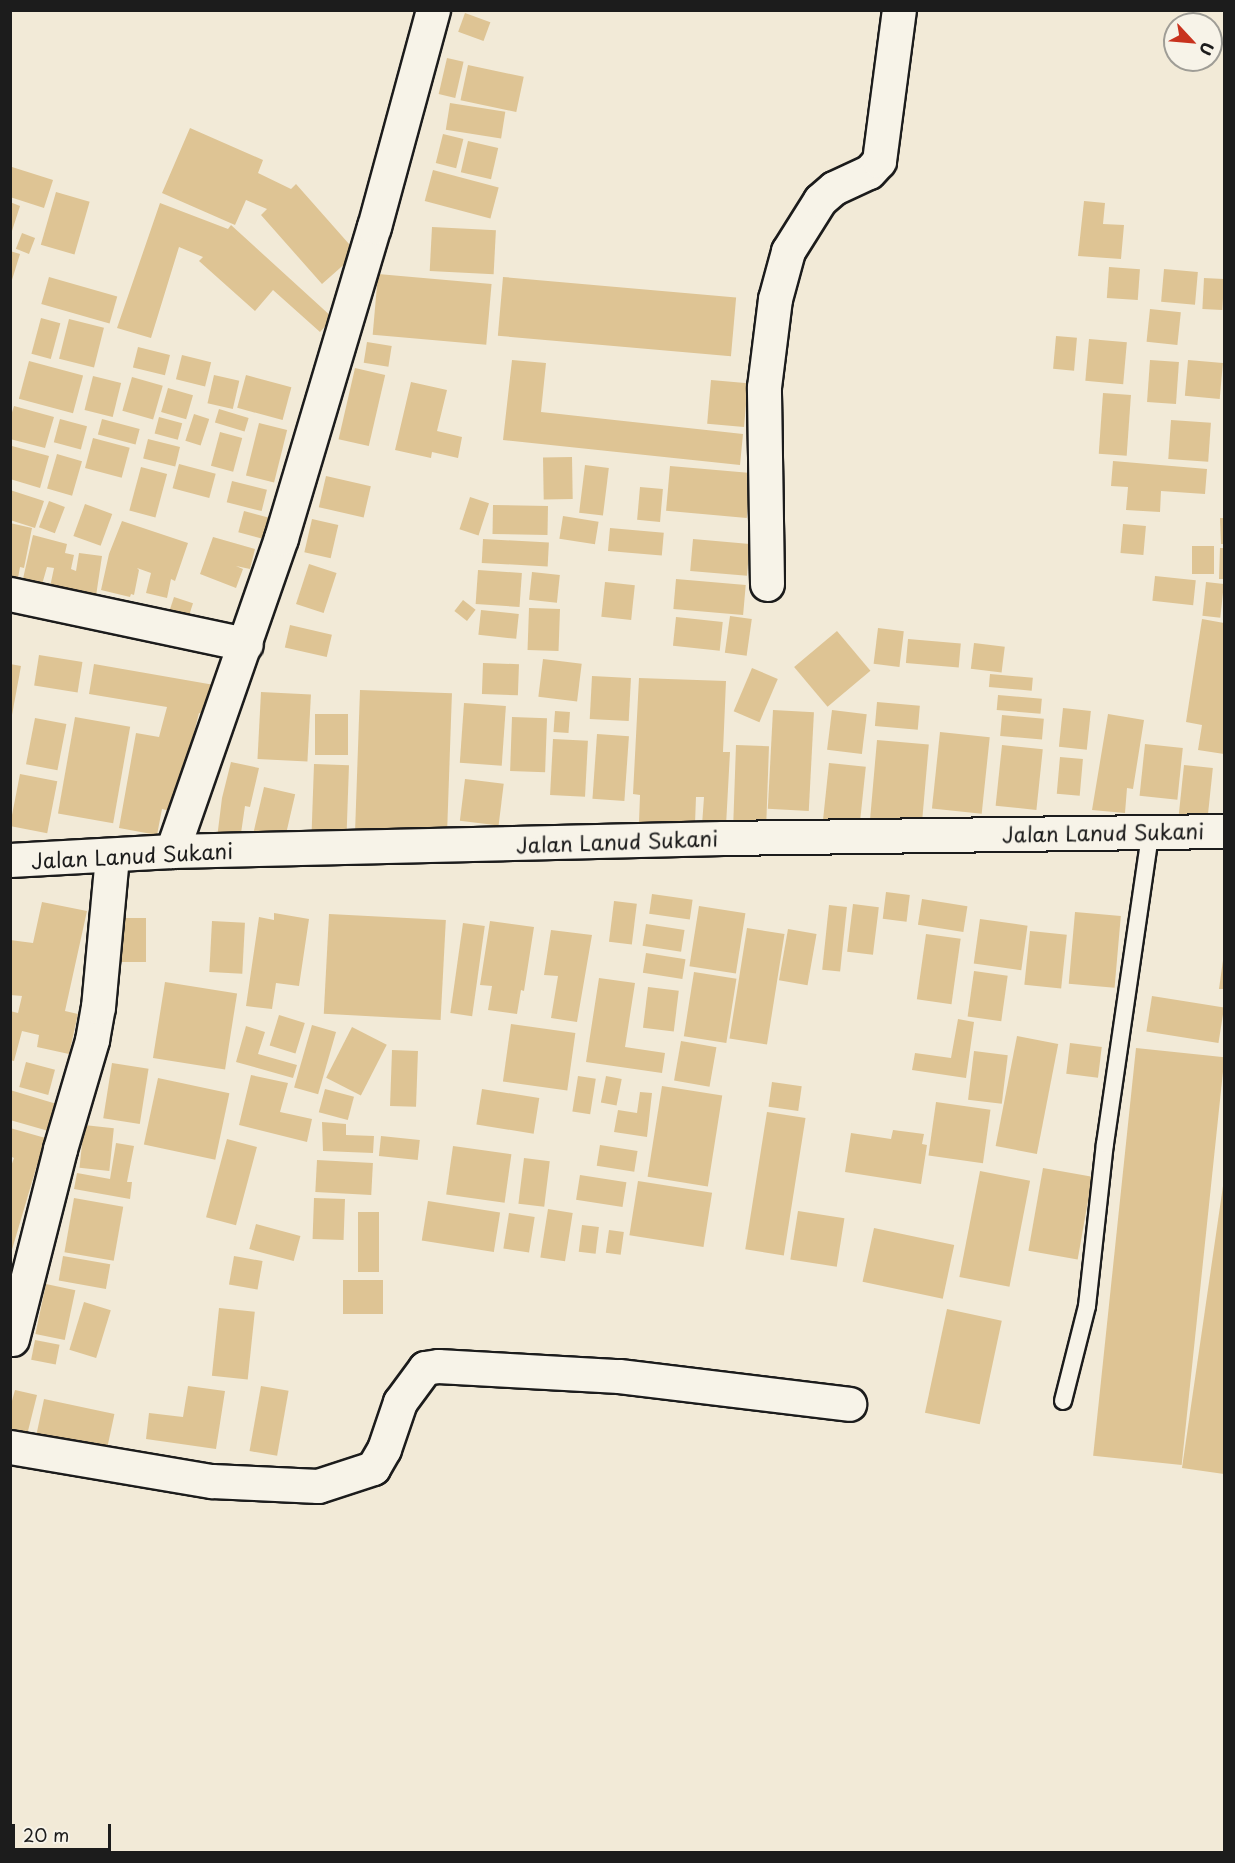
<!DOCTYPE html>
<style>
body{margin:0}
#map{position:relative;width:1235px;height:1863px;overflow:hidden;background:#f2ead7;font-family:"Playpen Sans",sans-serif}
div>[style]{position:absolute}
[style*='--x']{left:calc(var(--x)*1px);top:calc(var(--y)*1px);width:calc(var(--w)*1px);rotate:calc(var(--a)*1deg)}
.building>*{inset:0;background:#dec494;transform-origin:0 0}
.roads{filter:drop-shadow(2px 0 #1c1c1c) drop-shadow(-2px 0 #1c1c1c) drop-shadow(0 2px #1c1c1c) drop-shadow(0 -2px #1c1c1c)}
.lane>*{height:16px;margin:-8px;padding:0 8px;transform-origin:8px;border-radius:8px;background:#f7f3e8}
.street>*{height:33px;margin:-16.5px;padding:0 16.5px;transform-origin:16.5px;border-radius:16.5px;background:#f7f3e8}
.secondary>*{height:33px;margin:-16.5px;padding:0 16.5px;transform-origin:16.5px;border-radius:16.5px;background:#f7f3e8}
span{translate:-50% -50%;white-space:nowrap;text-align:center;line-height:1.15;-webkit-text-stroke:5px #f7f3e8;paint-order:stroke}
.street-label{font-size:21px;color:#1c1c1c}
.frame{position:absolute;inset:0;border:12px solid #1c1c1c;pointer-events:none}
.north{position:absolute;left:1163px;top:12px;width:60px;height:60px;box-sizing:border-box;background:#f7f3e8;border:2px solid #9f9d96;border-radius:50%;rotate:116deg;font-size:16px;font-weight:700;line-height:24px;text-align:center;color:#1c1c1c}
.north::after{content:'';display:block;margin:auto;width:21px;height:27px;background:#c8321e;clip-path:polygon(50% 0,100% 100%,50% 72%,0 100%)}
.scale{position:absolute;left:12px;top:1824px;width:99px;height:27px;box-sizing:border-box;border:3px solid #1c1c1c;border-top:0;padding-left:8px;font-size:18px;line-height:21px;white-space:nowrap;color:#1c1c1c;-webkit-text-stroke:4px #f7f3e8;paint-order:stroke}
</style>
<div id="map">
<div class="building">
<i style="left:465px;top:13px;width:27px;height:20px;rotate:20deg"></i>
<i style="left:447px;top:58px;width:17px;height:37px;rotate:13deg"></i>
<i style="left:468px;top:65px;width:57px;height:36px;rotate:12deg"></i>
<i style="left:450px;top:103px;width:56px;height:27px;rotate:9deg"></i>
<i style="clip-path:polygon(190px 128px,263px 160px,258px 173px,291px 189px,296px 184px,357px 253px,322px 284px,261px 215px,267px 209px,246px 200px,235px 225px,162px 193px)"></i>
<i style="left:443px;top:134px;width:21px;height:30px;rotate:14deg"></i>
<i style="left:468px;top:141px;width:31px;height:32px;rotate:13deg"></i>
<i style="clip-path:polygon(12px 167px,53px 180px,44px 208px,10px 197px)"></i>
<i style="left:433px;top:170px;width:68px;height:32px;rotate:15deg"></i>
<i style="left:56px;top:192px;width:35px;height:55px;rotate:16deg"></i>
<i style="clip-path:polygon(1084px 201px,1105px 203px,1103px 224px,1124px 225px,1121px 259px,1078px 256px)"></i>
<i style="clip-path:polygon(10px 202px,20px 206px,11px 234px,10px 234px)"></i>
<i style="clip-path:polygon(160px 203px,228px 229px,231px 225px,333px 318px,320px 332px,273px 290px,255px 311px,199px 261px,203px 257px,179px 247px,151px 338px,117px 328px)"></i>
<i style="left:432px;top:227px;width:64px;height:44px;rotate:3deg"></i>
<i style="left:22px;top:233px;width:14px;height:17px;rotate:21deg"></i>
<i style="clip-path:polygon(10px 251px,20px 254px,11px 283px,10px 283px)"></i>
<i style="left:1109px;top:267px;width:31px;height:31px;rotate:4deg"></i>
<i style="left:1164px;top:269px;width:34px;height:33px;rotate:5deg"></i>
<i style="left:378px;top:274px;width:114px;height:61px;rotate:5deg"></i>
<i style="left:49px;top:277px;width:71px;height:28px;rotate:16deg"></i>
<i style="left:503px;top:277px;width:234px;height:59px;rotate:5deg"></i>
<i style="left:1204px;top:278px;width:20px;height:31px;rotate:3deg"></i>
<i style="left:1150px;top:309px;width:31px;height:33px;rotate:6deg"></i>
<i style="left:41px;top:318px;width:20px;height:37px;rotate:15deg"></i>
<i style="left:69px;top:319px;width:36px;height:41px;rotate:14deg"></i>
<i style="left:1056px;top:336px;width:21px;height:33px;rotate:5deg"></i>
<i style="left:1089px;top:339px;width:38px;height:42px;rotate:5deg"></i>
<i style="left:367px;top:342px;width:25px;height:21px;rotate:9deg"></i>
<i style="left:138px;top:347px;width:33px;height:21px;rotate:14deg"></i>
<i style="left:182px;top:355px;width:30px;height:25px;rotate:14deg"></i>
<i style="clip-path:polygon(512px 360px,546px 363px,541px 412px,743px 434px,740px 465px,503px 440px)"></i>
<i style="left:1150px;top:360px;width:29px;height:42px;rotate:4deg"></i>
<i style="left:1188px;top:360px;width:35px;height:36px;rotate:5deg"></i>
<i style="left:29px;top:361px;width:56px;height:39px;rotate:15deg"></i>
<i style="left:355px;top:368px;width:31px;height:73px;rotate:13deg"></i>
<i style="left:214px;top:375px;width:26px;height:29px;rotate:13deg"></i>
<i style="left:246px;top:375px;width:47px;height:34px;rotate:15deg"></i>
<i style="left:93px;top:376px;width:29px;height:35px;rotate:14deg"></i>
<i style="left:132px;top:377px;width:32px;height:35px;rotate:16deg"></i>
<i style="left:711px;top:380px;width:37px;height:44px;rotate:5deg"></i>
<i style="clip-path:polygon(411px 382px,447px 390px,437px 431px,462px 437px,458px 458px,432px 452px,431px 458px,395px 450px)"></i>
<i style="left:168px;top:388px;width:26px;height:25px;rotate:16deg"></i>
<i style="left:1103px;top:393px;width:28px;height:61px;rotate:4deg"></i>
<i style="clip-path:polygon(14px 406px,54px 417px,45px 448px,10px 439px,10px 419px)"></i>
<i style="left:219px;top:409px;width:31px;height:14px;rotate:17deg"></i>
<i style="left:194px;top:414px;width:16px;height:28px;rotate:18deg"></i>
<i style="left:159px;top:417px;width:24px;height:17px;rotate:15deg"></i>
<i style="left:60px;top:419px;width:28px;height:24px;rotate:15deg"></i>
<i style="left:102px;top:419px;width:39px;height:16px;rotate:15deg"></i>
<i style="left:1171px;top:420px;width:40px;height:39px;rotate:4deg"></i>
<i style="left:259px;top:423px;width:29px;height:54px;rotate:14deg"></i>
<i style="left:220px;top:432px;width:23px;height:35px;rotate:15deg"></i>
<i style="left:93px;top:438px;width:38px;height:31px;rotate:15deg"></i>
<i style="left:148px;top:439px;width:33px;height:20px;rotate:14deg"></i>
<i style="clip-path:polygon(12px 446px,49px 456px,40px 488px,10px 479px)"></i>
<i style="left:57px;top:454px;width:26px;height:36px;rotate:16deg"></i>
<i style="left:572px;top:457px;width:42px;height:29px;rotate:89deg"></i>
<i style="clip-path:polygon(1113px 461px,1207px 469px,1205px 494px,1161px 491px,1160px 512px,1126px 510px,1128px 487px,1111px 486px)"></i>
<i style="left:179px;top:464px;width:38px;height:25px;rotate:15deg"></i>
<i style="left:585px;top:465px;width:24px;height:48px;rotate:7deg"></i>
<i style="left:670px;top:466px;width:81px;height:45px;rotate:5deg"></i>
<i style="left:141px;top:467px;width:27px;height:45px;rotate:15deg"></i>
<i style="left:326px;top:476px;width:46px;height:32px;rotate:13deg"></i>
<i style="left:232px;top:481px;width:36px;height:22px;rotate:14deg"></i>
<i style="left:640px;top:487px;width:23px;height:33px;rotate:5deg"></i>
<i style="clip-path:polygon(10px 490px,44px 501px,35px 528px,10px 520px)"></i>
<i style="left:470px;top:497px;width:20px;height:34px;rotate:18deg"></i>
<i style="left:49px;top:501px;width:17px;height:28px;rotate:21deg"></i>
<i style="left:85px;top:504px;width:29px;height:34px;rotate:20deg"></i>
<i style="left:493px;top:505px;width:55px;height:29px;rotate:1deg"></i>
<i style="left:244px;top:511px;width:35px;height:22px;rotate:15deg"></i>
<i style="left:563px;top:516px;width:36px;height:23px;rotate:9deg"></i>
<i style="clip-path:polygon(1220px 518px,1224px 518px,1224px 544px,1221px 544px)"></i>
<i style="left:312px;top:519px;width:27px;height:34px;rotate:13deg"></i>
<i style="clip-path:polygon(122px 521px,188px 543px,175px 581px,171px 579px,167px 598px,146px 593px,151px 573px,137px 568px,139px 570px,134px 595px,131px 594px,130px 597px,101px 590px,109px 554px)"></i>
<i style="clip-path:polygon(10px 523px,32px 528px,24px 568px,20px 567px,18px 578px,10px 576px)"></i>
<i style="left:1123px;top:524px;width:23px;height:29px;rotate:5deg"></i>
<i style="left:610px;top:528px;width:54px;height:23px;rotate:5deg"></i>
<i style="clip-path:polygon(33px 535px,67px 544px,65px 553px,74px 555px,71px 569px,76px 571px,79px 553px,102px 556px,96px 596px,50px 587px,54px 568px,47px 567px,41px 588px,22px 583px)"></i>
<i style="clip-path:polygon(213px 537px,255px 549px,250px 569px,236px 566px,243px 569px,236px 588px,200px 574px)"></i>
<i style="left:483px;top:539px;width:66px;height:24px;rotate:3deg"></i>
<i style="left:693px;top:539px;width:57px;height:32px;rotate:5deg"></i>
<i style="left:1192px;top:546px;width:22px;height:28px"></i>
<i style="clip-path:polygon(1220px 548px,1224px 548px,1224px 579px,1219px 579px)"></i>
<i style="left:309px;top:564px;width:29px;height:42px;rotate:18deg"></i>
<i style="left:478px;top:570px;width:44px;height:34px;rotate:4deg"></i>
<i style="left:532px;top:572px;width:28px;height:28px;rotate:6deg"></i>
<i style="left:1155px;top:576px;width:41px;height:25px;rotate:6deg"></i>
<i style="left:676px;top:579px;width:70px;height:30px;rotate:5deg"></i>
<i style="left:605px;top:582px;width:30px;height:35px;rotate:6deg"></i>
<i style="left:1206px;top:582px;width:18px;height:34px;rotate:6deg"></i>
<i style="left:174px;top:597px;width:20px;height:18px;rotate:18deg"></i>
<i style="left:463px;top:600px;width:16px;height:14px;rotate:38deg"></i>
<i style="left:529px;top:608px;width:31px;height:42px;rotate:2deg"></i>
<i style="left:481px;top:610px;width:38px;height:25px;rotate:6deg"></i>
<i style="left:730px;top:616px;width:22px;height:37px;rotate:8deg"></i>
<i style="left:676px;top:617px;width:47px;height:29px;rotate:6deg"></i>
<i style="clip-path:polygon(1202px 619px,1224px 623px,1224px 754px,1198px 750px,1202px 725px,1186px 722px)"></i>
<i style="left:290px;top:625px;width:43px;height:23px;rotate:13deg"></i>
<i style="left:878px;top:628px;width:26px;height:36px;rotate:7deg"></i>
<i style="left:837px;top:631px;width:52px;height:56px;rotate:50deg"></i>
<i style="left:908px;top:639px;width:53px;height:24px;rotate:5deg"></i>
<i style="left:974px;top:643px;width:31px;height:26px;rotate:7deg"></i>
<i style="left:39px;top:655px;width:44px;height:31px;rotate:9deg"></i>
<i style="left:543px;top:659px;width:39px;height:38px;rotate:7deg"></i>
<i style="left:483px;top:663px;width:36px;height:31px;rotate:2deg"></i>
<i style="clip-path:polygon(10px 664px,21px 666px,12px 715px,10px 715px)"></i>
<i style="clip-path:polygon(94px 664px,220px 686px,215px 715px,199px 713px,174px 812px,162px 809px,157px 835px,119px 828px,136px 733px,159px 737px,167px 707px,89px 694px)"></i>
<i style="left:752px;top:668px;width:28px;height:47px;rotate:23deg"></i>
<i style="left:990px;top:674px;width:43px;height:13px;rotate:5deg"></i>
<i style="left:592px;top:676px;width:39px;height:43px;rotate:3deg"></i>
<i style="clip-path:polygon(639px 678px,726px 681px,723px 752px,730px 752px,726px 826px,702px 825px,704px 797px,696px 797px,695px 824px,639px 822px,640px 795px,633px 794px)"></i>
<i style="left:360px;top:690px;width:92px;height:147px;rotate:2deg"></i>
<i style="left:261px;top:692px;width:50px;height:67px;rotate:3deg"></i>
<i style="left:998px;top:695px;width:44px;height:15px;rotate:5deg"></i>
<i style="left:877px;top:702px;width:43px;height:24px;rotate:5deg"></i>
<i style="left:464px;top:703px;width:42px;height:60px;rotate:4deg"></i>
<i style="left:1063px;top:708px;width:28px;height:39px;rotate:6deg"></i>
<i style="left:773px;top:710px;width:41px;height:99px;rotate:3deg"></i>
<i style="left:832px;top:710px;width:35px;height:40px;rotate:7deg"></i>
<i style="left:555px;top:711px;width:15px;height:21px;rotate:4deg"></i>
<i style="left:315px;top:714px;width:33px;height:41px"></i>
<i style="clip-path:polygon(1108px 714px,1144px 720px,1133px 789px,1127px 788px,1125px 813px,1092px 810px)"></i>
<i style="left:1002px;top:715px;width:42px;height:21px;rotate:5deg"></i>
<i style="left:75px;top:717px;width:56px;height:98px;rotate:10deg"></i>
<i style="left:512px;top:717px;width:35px;height:54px;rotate:2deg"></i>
<i style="left:35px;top:718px;width:32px;height:47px;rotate:11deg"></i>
<i style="left:940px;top:732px;width:50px;height:77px;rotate:6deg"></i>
<i style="left:597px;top:734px;width:32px;height:65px;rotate:4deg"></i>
<i style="left:553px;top:739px;width:35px;height:56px;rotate:3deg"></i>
<i style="left:877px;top:740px;width:52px;height:82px;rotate:5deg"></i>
<i style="left:1145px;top:744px;width:38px;height:52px;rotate:6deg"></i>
<i style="left:736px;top:745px;width:33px;height:84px;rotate:2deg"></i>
<i style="left:1002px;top:745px;width:41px;height:61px;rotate:6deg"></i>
<i style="left:1060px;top:757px;width:23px;height:37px;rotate:5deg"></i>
<i style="clip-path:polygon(231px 762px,259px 768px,250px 807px,245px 806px,240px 840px,217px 838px,222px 798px)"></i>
<i style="left:829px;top:763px;width:37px;height:67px;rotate:6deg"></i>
<i style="left:314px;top:764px;width:35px;height:73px;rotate:2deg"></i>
<i style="left:1184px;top:765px;width:29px;height:49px;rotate:6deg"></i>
<i style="left:20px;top:774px;width:38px;height:53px;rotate:11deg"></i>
<i style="left:465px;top:779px;width:39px;height:42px;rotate:7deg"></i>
<i style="left:264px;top:787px;width:32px;height:49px;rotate:13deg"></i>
<i style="left:886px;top:892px;width:24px;height:27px;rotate:7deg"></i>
<i style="left:652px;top:894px;width:41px;height:20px;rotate:8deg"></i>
<i style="left:922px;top:899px;width:46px;height:26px;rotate:9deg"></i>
<i style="left:614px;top:901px;width:23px;height:41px;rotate:7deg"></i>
<i style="clip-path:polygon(42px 902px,87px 911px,65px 1011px,78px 1014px,69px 1054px,37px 1047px,39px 1035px,22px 1031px,14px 1061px,10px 1060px,10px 1011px,18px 1013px,22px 996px,10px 995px,10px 940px,33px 943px)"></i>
<i style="left:853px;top:904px;width:26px;height:48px;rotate:7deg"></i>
<i style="left:829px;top:905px;width:18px;height:65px;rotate:6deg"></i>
<i style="left:699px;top:906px;width:47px;height:61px;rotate:9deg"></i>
<i style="left:1075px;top:912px;width:46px;height:72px;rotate:5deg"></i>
<i style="clip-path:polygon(274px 913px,309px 919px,299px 986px,276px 983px,272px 1009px,246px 1006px,259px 917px,274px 920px)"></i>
<i style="left:329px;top:914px;width:117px;height:100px;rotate:3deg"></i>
<i style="left:114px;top:918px;width:32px;height:44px"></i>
<i style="left:980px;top:919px;width:48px;height:45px;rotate:8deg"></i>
<i style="left:212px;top:921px;width:33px;height:51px;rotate:3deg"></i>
<i style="clip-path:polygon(490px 921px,534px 927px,524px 991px,521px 990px,517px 1014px,488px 1010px,492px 986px,480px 985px)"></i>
<i style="left:463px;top:923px;width:22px;height:91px;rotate:8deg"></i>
<i style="left:646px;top:924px;width:39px;height:22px;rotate:9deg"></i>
<i style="left:747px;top:928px;width:38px;height:112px;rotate:9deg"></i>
<i style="left:788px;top:929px;width:29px;height:52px;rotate:10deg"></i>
<i style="clip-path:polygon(551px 930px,592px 935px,577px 1022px,551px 1018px,558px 976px,544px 975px)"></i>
<i style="left:1030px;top:931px;width:37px;height:54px;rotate:6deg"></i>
<i style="left:926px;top:934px;width:35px;height:66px;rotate:8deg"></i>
<i style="left:646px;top:953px;width:40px;height:20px;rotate:9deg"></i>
<i style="clip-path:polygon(1223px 960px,1224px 960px,1224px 989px,1219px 989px)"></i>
<i style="left:974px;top:971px;width:34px;height:46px;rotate:8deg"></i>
<i style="left:694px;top:972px;width:43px;height:65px;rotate:9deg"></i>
<i style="clip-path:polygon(599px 978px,635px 983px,625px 1047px,665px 1053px,662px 1073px,586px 1062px)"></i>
<i style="left:165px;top:982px;width:73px;height:77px;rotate:9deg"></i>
<i style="left:648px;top:987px;width:31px;height:41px;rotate:7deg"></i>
<i style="left:1152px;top:996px;width:73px;height:36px;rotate:9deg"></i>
<i style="left:279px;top:1015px;width:27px;height:32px;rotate:17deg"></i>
<i style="clip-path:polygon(958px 1019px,974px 1022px,966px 1078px,912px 1070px,915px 1053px,951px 1058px)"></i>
<i style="left:511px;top:1024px;width:65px;height:58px;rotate:8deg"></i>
<i style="left:312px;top:1025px;width:25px;height:65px;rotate:16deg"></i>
<i style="clip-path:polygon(246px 1026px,265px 1032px,258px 1054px,297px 1065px,293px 1078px,236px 1062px)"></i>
<i style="left:352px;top:1027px;width:39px;height:57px;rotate:27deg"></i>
<i style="left:1017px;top:1036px;width:42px;height:112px;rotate:11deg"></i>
<i style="left:681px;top:1041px;width:36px;height:40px;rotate:10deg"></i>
<i style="left:1070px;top:1043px;width:32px;height:31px;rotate:7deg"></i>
<i style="left:1136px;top:1048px;width:89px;height:410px;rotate:6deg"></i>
<i style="left:392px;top:1050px;width:26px;height:56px;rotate:2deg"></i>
<i style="left:974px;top:1051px;width:34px;height:49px;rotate:7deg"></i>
<i style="left:26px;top:1062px;width:30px;height:26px;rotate:15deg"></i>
<i style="left:112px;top:1063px;width:37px;height:56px;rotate:9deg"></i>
<i style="clip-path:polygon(251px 1075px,288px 1083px,280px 1112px,312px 1119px,307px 1142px,239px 1125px)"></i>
<i style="left:578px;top:1076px;width:18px;height:36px;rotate:9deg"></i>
<i style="left:606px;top:1076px;width:16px;height:27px;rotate:11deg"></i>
<i style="left:158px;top:1078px;width:73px;height:68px;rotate:12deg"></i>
<i style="left:772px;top:1082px;width:30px;height:25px;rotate:8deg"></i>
<i style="left:662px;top:1086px;width:61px;height:92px;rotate:9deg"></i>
<i style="left:325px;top:1089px;width:30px;height:24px;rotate:15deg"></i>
<i style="left:482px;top:1089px;width:58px;height:36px;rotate:9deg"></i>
<i style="clip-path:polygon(10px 1090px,60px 1105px,52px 1132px,10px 1120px)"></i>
<i style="clip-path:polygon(640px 1092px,652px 1093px,647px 1137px,614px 1132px,618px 1110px,637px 1113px)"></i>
<i style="left:936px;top:1102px;width:55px;height:54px;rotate:8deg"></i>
<i style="left:767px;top:1112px;width:39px;height:139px;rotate:9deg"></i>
<i style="clip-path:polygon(322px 1122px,346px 1124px,346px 1135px,374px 1136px,373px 1153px,323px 1151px)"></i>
<i style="left:84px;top:1125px;width:30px;height:43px;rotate:6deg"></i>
<i style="clip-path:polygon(10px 1128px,49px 1139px,40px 1166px,37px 1165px,11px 1253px,10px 1169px,14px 1158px,10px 1156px)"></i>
<i style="clip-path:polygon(893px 1130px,924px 1134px,922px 1144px,927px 1145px,921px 1184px,845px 1172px,851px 1133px,891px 1139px)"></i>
<i style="left:381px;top:1136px;width:39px;height:20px;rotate:6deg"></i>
<i style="left:227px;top:1139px;width:31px;height:81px;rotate:15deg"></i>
<i style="clip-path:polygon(116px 1143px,134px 1146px,127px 1182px,132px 1182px,130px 1199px,74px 1189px,77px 1173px,110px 1179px)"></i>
<i style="left:600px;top:1145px;width:38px;height:21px;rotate:9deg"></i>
<i style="left:453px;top:1146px;width:59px;height:49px;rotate:8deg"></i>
<i style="left:524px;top:1158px;width:26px;height:46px;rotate:7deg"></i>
<i style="left:317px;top:1160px;width:56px;height:32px;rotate:3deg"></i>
<i style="left:1043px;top:1168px;width:50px;height:84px;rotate:10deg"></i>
<i style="left:980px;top:1171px;width:51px;height:108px;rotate:11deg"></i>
<i style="left:580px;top:1175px;width:47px;height:25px;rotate:9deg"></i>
<i style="left:638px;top:1181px;width:75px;height:55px;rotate:9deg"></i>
<i style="clip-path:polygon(1223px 1186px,1224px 1186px,1224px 1474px,1182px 1468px)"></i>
<i style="left:74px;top:1198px;width:50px;height:55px;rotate:10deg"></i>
<i style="left:314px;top:1198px;width:31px;height:41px;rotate:2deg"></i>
<i style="left:428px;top:1201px;width:73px;height:40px;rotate:9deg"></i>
<i style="left:548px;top:1209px;width:25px;height:49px;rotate:9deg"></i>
<i style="left:798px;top:1211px;width:47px;height:49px;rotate:9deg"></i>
<i style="left:379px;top:1212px;width:60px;height:21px;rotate:90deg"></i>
<i style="left:509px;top:1213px;width:26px;height:36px;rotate:9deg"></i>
<i style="left:256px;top:1224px;width:46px;height:26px;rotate:15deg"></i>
<i style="left:582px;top:1225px;width:17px;height:27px;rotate:7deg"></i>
<i style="left:874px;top:1228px;width:82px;height:55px;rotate:12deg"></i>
<i style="left:609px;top:1230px;width:15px;height:23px;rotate:8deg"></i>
<i style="left:63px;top:1256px;width:48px;height:25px;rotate:10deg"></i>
<i style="left:234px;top:1256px;width:29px;height:29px;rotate:10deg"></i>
<i style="left:383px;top:1280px;width:34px;height:40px;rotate:90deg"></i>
<i style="left:46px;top:1284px;width:30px;height:51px;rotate:12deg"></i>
<i style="left:84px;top:1302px;width:28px;height:50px;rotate:17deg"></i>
<i style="left:219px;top:1308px;width:36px;height:68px;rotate:6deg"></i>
<i style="left:947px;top:1309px;width:56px;height:106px;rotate:12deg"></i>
<i style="left:35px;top:1340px;width:25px;height:20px;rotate:11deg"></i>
<i style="clip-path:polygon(188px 1386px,225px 1391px,216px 1449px,146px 1439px,149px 1413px,183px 1417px)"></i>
<i style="left:261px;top:1386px;width:28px;height:66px;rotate:10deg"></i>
<i style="clip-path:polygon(15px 1390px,37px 1395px,26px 1439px,10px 1436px,10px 1408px)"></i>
<i style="left:44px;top:1399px;width:72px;height:42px;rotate:12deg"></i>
</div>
<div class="roads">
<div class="lane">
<i style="--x:1063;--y:1401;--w:98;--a:-75.8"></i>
<i style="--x:1087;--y:1306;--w:163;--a:-83.7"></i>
<i style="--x:1105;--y:1144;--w:317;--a:-81.7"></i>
</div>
<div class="street">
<i style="--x:767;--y:584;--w:197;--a:-90.9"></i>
<i style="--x:764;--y:387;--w:89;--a:-82.9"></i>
<i style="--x:775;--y:299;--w:50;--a:-74.8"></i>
<i style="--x:788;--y:251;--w:60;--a:-57.9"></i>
<i style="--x:820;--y:200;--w:18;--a:-41"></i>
<i style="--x:834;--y:188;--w:38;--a:-25"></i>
<i style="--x:869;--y:172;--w:15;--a:-48"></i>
<i style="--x:879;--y:161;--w:152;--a:-82.5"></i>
<i style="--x:10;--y:594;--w:241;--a:12"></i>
<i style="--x:172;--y:851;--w:331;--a:-70.8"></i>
<i style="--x:281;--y:538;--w:325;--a:-73.4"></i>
<i style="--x:374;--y:227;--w:225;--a:-74.8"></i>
<i style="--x:12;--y:1339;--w:196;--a:-75.8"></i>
<i style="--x:60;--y:1149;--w:114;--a:-73.6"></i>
<i style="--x:92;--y:1040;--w:34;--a:-80"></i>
<i style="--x:98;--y:1007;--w:152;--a:-84.7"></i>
<i style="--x:10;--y:1447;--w:205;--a:9.6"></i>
<i style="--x:212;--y:1481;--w:106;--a:2.7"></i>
<i style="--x:318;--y:1486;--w:58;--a:-18.1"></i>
<i style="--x:373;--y:1468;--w:22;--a:-60"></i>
<i style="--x:384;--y:1449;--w:50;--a:-71.2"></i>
<i style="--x:400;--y:1402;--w:42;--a:-53.7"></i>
<i style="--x:425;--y:1368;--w:13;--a:-9"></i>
<i style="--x:438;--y:1366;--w:181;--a:3.2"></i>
<i style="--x:619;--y:1376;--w:232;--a:6.9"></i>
</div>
<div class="secondary">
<i style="--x:10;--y:860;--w:162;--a:-3.2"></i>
<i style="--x:172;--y:851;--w:551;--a:-1.35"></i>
<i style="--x:723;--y:838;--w:501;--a:-0.8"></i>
</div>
</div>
<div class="street-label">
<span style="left:1103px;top:832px;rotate:-1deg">Jalan Lanud Sukani</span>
<span style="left:617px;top:841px;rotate:-2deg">Jalan Lanud Sukani</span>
<span style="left:132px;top:855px;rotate:-3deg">Jalan Lanud Sukani</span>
</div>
<div class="frame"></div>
<div class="north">U</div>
<div class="scale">20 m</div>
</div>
